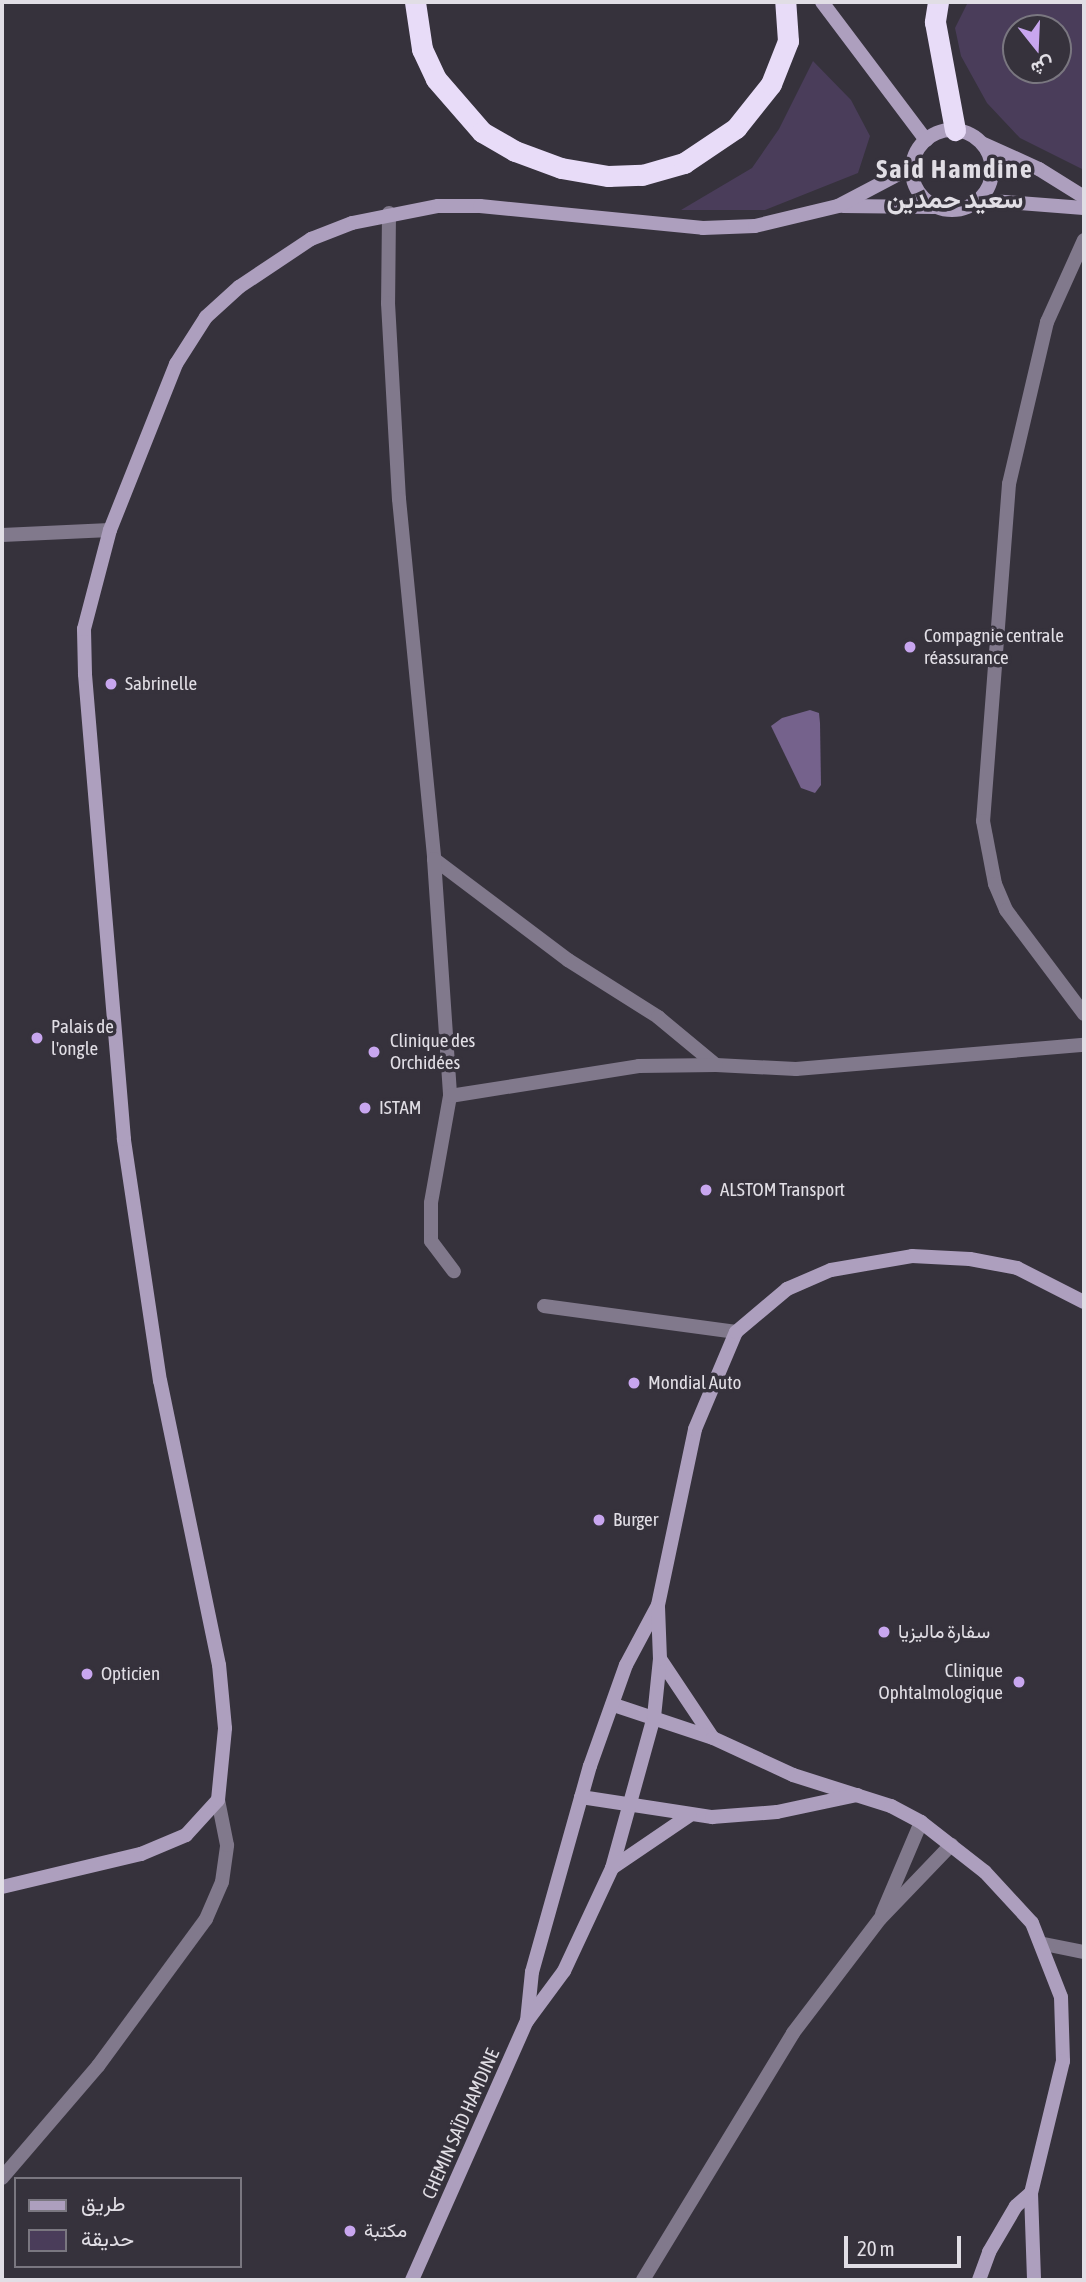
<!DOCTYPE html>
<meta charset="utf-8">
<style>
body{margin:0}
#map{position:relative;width:1086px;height:2282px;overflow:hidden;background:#36323c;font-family:"Asap Condensed",Vazirmatn,sans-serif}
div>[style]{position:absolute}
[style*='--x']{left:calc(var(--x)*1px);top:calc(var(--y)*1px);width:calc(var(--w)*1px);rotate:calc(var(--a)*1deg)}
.green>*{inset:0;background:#4a3d5a}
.water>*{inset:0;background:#75628c}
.street>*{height:14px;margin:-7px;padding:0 7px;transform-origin:7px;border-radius:7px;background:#81798c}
.secondary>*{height:14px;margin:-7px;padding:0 7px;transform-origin:7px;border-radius:7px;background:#ad9fbe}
.secondary>.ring{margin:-7px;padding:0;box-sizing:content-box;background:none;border:14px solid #ad9fbe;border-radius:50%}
.highway>*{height:21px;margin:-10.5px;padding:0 10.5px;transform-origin:10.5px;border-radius:10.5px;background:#e8dcf8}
.dots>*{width:19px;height:19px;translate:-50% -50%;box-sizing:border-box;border:4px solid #36323c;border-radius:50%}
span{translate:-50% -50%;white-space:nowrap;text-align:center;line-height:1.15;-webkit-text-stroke:7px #36323c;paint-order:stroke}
.poi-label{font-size:19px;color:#e1dee5}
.left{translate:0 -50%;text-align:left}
.right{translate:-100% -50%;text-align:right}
.street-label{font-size:19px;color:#e1dee5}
.district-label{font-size:26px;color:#e1dee5;font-weight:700;letter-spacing:2px}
.frame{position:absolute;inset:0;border:4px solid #e1dee5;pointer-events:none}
.legend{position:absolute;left:14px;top:2177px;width:228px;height:91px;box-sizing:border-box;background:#36323c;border:2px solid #7a7780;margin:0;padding:9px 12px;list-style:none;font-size:21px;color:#e1dee5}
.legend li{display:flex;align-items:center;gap:14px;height:35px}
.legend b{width:35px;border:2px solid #7a7780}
.north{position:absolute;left:1002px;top:14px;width:70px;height:70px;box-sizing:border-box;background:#36323c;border:2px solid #7a7780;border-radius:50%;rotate:162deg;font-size:19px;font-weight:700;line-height:28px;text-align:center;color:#e1dee5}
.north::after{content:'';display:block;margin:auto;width:24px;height:32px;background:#c8a6ef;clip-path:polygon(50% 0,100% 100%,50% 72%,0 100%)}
.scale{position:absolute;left:844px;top:2236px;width:117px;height:32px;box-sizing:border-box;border:4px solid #e1dee5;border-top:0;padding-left:9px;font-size:21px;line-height:24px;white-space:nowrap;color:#e1dee5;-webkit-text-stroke:5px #36323c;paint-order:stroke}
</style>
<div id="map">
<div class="green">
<i style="clip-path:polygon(evenodd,968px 2px,1084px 2px,1084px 170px,1020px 138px,987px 103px,961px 56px,955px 28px,968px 2px,1016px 28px,1058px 28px,1058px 70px,1016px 70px,1016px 28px)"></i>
<i style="clip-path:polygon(813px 61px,851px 100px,870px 136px,858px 173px,765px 210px,681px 210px,752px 168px,779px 129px)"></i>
</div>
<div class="water">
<i style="clip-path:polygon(810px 710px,819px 713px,820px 723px,821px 785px,815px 793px,801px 788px,771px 726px,782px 718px)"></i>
</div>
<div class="street">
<i style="--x:389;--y:213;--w:90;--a:90.6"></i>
<i style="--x:388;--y:303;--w:196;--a:86.8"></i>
<i style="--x:399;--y:499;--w:362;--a:84.4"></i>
<i style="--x:434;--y:859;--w:168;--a:37"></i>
<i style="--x:568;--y:960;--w:107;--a:32.3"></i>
<i style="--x:658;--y:1017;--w:75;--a:39.6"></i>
<i style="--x:716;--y:1065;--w:80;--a:2.9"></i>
<i style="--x:796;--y:1069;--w:289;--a:-4.8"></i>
<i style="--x:1084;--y:240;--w:90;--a:114.3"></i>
<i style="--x:1047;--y:322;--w:166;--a:103.2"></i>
<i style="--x:1009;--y:484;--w:338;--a:94.4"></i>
<i style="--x:983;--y:821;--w:64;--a:79.2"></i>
<i style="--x:995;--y:884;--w:28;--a:67"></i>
<i style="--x:1006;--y:910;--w:130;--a:53.1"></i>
<i style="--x:2;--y:535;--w:108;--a:-2.7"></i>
<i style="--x:434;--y:859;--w:238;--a:86.1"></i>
<i style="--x:450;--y:1096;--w:109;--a:100.1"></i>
<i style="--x:431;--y:1203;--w:38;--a:90"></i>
<i style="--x:431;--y:1241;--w:38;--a:53"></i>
<i style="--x:450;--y:1096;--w:191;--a:-9"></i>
<i style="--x:639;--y:1066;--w:77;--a:-0.7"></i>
<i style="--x:544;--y:1306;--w:194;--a:7.7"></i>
<i style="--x:882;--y:1914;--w:100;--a:-67"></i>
<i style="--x:1044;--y:1944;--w:41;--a:11.3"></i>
<i style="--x:2;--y:2178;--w:148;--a:-49.4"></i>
<i style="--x:98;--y:2066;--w:182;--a:-53.7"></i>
<i style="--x:206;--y:1919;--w:40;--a:-66.6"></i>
<i style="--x:222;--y:1882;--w:37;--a:-82"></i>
<i style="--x:227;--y:1845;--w:46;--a:-101.3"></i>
<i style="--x:643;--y:2280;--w:289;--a:-58.7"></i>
<i style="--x:793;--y:2033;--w:143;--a:-52.7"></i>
<i style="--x:880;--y:1919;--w:103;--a:-46.2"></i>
</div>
<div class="secondary">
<i style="--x:822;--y:2;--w:173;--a:53"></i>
<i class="ring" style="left:912px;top:130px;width:66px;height:66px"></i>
<i style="--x:984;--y:144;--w:60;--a:24.4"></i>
<i style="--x:1039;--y:169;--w:53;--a:31.9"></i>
<i style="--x:979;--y:200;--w:105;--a:4.4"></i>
<i style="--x:843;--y:206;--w:91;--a:0.6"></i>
<i style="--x:660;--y:1659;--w:94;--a:56.3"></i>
<i style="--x:614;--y:1705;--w:104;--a:18.4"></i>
<i style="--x:713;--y:1738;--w:88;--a:24.8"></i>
<i style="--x:793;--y:1775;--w:103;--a:17.6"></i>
<i style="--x:891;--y:1806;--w:34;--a:28"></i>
<i style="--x:921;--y:1822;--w:81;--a:38"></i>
<i style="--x:985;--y:1872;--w:69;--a:47.3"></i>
<i style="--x:1032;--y:1923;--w:79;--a:68.6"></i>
<i style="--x:1061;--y:1997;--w:64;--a:88.2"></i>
<i style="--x:1063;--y:2061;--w:136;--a:103.6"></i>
<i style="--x:1031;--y:2193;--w:87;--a:88"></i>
<i style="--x:581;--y:1797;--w:133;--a:8.7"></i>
<i style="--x:712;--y:1817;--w:65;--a:-4.4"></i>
<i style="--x:777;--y:1812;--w:82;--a:-12"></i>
<i style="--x:612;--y:1868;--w:94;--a:-34.2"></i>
<i style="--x:2;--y:1887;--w:143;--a:-13.4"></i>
<i style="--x:141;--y:1854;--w:49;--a:-22.9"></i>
<i style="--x:186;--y:1835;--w:47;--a:-47.6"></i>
<i style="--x:218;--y:1800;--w:72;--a:-84.4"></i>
<i style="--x:225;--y:1728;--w:63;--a:-95.4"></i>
<i style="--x:219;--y:1665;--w:290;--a:-101.7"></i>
<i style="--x:160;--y:1381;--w:245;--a:-98.5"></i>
<i style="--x:124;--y:1139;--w:467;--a:-94.8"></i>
<i style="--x:85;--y:674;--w:45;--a:-91.3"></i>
<i style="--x:84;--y:629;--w:102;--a:-75.3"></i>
<i style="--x:110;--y:530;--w:179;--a:-68.3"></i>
<i style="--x:176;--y:364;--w:56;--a:-57.4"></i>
<i style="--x:206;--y:317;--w:45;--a:-42.3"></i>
<i style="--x:239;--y:287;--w:87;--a:-33.7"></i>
<i style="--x:311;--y:239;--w:44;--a:-21.3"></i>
<i style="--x:352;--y:223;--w:88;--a:-11.2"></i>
<i style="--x:438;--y:206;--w:42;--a:0"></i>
<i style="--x:480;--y:206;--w:224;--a:5.6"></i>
<i style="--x:703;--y:228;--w:52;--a:-2.2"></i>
<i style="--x:755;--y:226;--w:85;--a:-13.5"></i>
<i style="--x:838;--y:206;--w:84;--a:-27.8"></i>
<i style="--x:527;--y:2021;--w:49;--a:-84.2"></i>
<i style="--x:532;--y:1972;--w:214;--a:-74.3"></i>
<i style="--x:590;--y:1766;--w:107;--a:-70.4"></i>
<i style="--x:626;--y:1665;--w:68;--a:-61.9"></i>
<i style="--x:658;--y:1605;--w:180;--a:-78.1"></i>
<i style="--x:695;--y:1429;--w:105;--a:-67.1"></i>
<i style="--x:736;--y:1332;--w:67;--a:-40.1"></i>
<i style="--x:787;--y:1289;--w:48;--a:-23.4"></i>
<i style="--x:831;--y:1270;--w:82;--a:-9.8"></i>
<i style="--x:912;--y:1256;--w:58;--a:3"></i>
<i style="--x:970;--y:1259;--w:48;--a:10.8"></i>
<i style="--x:1017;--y:1268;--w:75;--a:26.9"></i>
<i style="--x:412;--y:2280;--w:283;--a:-66.1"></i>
<i style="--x:527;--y:2021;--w:62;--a:-53.5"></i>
<i style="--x:564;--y:1971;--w:114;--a:-65"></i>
<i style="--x:612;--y:1868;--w:157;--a:-74.5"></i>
<i style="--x:654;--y:1717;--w:58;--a:-84.1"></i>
<i style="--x:660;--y:1659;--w:52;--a:-92.2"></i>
<i style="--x:979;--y:2280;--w:30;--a:-70"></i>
<i style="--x:989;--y:2252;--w:53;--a:-59.6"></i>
<i style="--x:1016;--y:2206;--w:20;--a:-41"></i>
</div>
<div class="highway">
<i style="--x:415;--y:2;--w:48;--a:81.5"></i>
<i style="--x:422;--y:49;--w:33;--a:65"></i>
<i style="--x:436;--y:79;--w:70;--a:49"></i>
<i style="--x:482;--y:132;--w:38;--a:30"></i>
<i style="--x:515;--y:151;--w:49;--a:20.3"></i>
<i style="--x:561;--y:168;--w:48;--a:9.7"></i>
<i style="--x:608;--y:176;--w:34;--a:-2"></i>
<i style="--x:642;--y:175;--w:44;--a:-15.9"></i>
<i style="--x:684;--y:163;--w:63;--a:-33.9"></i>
<i style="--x:736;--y:128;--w:56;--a:-51.5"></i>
<i style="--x:771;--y:84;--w:46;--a:-68.4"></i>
<i style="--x:788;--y:41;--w:39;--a:-94"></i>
<i style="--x:938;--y:2;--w:20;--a:99"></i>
<i style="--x:935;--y:22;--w:110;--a:79.5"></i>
</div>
<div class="dots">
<i style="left:910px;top:647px;background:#c8a6ef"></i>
<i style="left:111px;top:684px;background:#c8a6ef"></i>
<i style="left:37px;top:1038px;background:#c8a6ef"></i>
<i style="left:374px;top:1052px;background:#c8a6ef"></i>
<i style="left:365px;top:1108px;background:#c8a6ef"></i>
<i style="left:706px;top:1190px;background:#c8a6ef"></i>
<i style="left:634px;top:1383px;background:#c8a6ef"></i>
<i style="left:599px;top:1520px;background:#c8a6ef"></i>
<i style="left:884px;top:1632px;background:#c8a6ef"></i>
<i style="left:87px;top:1674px;background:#c8a6ef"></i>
<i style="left:1019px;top:1682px;background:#c8a6ef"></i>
<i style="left:350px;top:2231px;background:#c8a6ef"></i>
</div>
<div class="poi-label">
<span class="left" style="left:924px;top:647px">Compagnie centrale<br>réassurance</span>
<span class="left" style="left:125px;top:684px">Sabrinelle</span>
<span class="left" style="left:51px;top:1038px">Palais de<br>l'ongle</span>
<span class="left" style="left:390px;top:1052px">Clinique des<br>Orchidées</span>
<span class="left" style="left:379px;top:1108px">ISTAM</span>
<span class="left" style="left:720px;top:1190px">ALSTOM Transport</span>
<span class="left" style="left:648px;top:1383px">Mondial Auto</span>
<span class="left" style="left:613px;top:1520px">Burger</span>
<span class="left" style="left:898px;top:1632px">سفارة ماليزيا</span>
<span class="right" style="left:1003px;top:1682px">Clinique<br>Ophtalmologique</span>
<span class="left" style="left:101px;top:1674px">Opticien</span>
<span class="left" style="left:364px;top:2231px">مكتبة</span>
</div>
<div class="street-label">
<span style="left:461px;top:2124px;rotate:-66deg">CHEMIN SAÏD HAMDINE</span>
</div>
<div class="district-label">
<span style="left:955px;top:185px">Said Hamdine<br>سعيد حمدين</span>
</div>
<div class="frame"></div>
<ul class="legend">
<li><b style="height:9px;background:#ad9fbe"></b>طريق</li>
<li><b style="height:19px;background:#4a3d5a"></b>حديقة</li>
</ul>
<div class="north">ش</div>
<div class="scale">20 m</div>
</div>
